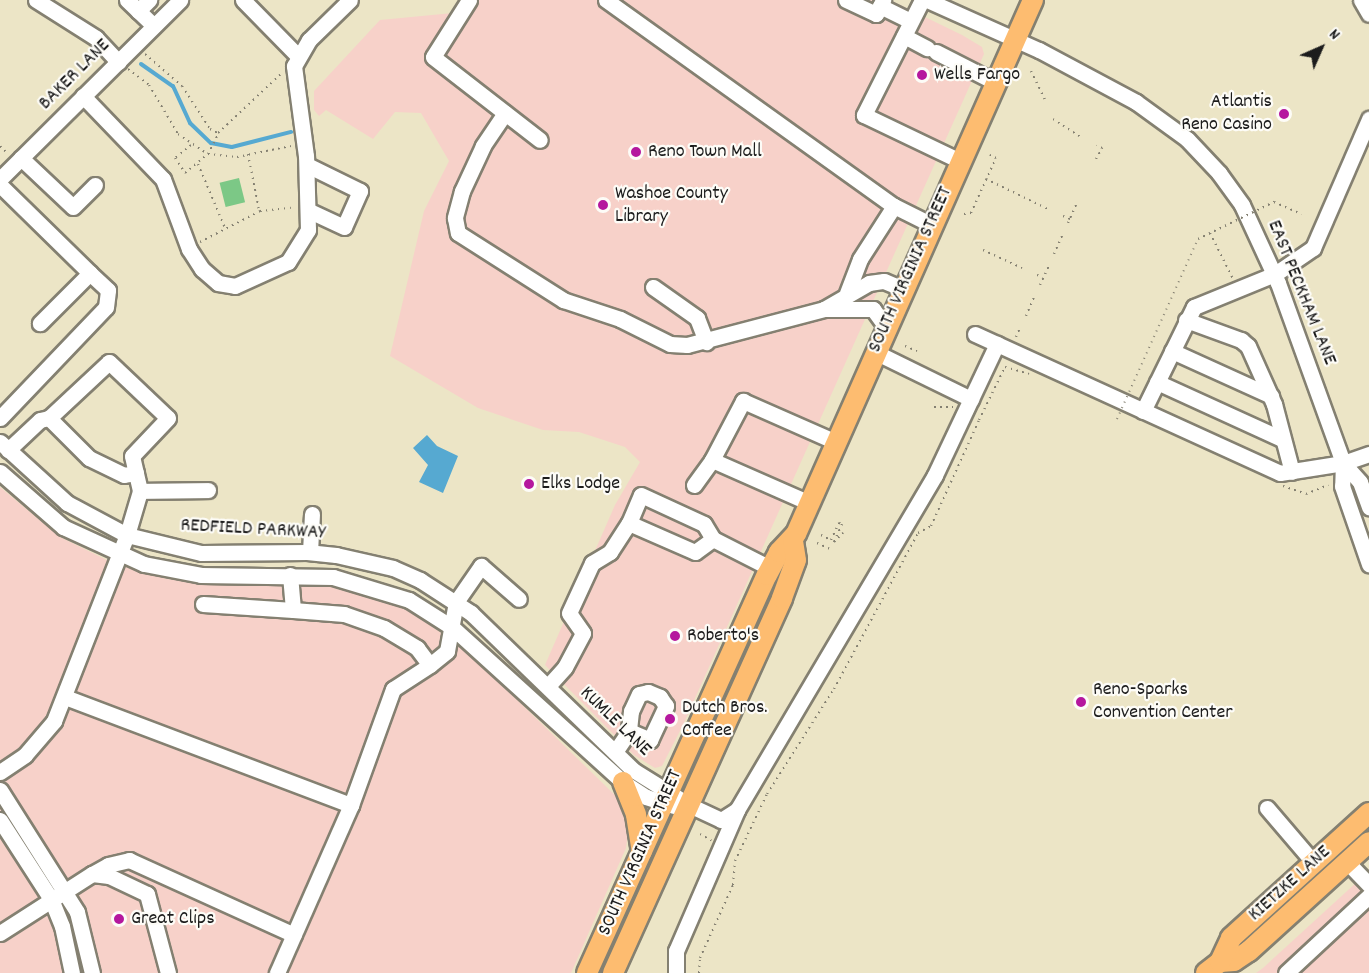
<!DOCTYPE html>
<style>
body{margin:0}
#map{position:relative;width:1369px;height:973px;overflow:hidden;background:#ece5c6;font-family:Dekko,sans-serif}
div>[style]{position:absolute}
[style*='--x']{left:calc(var(--x)*1px);top:calc(var(--y)*1px);width:calc(var(--w)*1px);rotate:calc(var(--a)*1deg)}
.built>*{inset:0;background:#f7d1c9}
.green>*{inset:0;background:#7cc886;transform-origin:0 0}
.water>*{inset:0;background:#56a9d1}
.stream>*{height:4px;margin:-2px;padding:0 2px;transform-origin:2px;border-radius:2px;background:#56a9d1}
.path>*{height:2px;margin-top:-1px;transform-origin:0;background:repeating-linear-gradient(90deg,#848071 0 1.5px,transparent 0 6px)}
.roads{filter:drop-shadow(2px 0 #848071) drop-shadow(-2px 0 #848071) drop-shadow(0 2px #848071) drop-shadow(0 -2px #848071)}
.minor>*{height:15px;margin:-7.5px;padding:0 7.5px;transform-origin:7.5px;border-radius:7.5px;background:#fff}
.major>*{height:20px;margin:-10px;padding:0 10px;transform-origin:10px;border-radius:10px;background:#fdbc70}
.path-bridge>*{height:2px;margin-top:-1px;transform-origin:0;background:repeating-linear-gradient(90deg,#848071 0 1.5px,transparent 0 6px)}
.dots>*{width:16px;height:16px;translate:-50% -50%;box-sizing:border-box;border:3px solid #fdfcf7;border-radius:50%}
span{translate:-50% -50%;white-space:nowrap;text-align:center;line-height:1.15;-webkit-text-stroke:4.5px #fdfcf7;paint-order:stroke}
.street-label{font-size:20px;color:#1c1c1c}
.poi-label{font-size:20px;color:#1c1c1c}
.left{translate:0 -50%;text-align:left}
.right{translate:-100% -50%;text-align:right}
.north{position:absolute;left:1291px;top:18px;width:60px;height:60px;-webkit-text-stroke:4px #fdfcf7;paint-order:stroke;rotate:45deg;font-size:16px;font-weight:700;line-height:24px;text-align:center;color:#1c1c1c}
.north::after{content:'';display:block;margin:auto;width:21px;height:27px;background:#1c1c1c;clip-path:polygon(50% 0,100% 100%,50% 72%,0 100%)}
</style>
<div id="map">
<div class="built">
<i style="clip-path:polygon(459px 0,890px 0,962px 35px,982px 47px,984px 54px,683px 725px,662px 766px,655px 768px,634px 755px,545px 665px,615px 505px,640px 462px,625px 447px,579px 432px,543px 430px,478px 408px,390px 356px,424px 211px,449px 161px,421px 113px,395px 112px,373px 139px,326px 110px,319px 116px,314px 110px,314px 91px,380px 20px,453px 13px)"></i>
<i style="clip-path:polygon(0 487px,60px 537px,115px 564px,167px 579px,207px 583px,315px 582px,344px 586px,403px 606px,468px 652px,622px 802px,630px 817px,626px 848px,571px 973px,0 973px)"></i>
<i style="clip-path:polygon(1369px 871px,1369px 973px,1256px 973px,1263px 968px)"></i>
</div>
<div class="green">
<i style="left:239px;top:178px;width:25px;height:20px;rotate:76deg"></i>
</div>
<div class="water">
<i style="clip-path:polygon(427px 435px,437px 446px,458px 456px,443px 493px,419px 482px,428px 465px,413px 448px)"></i>
</div>
<div class="stream">
<i style="--x:141;--y:64;--w:39;--a:35"></i>
<i style="--x:173;--y:86;--w:41;--a:65.3"></i>
<i style="--x:190;--y:123;--w:29;--a:44"></i>
<i style="--x:211;--y:143;--w:21;--a:11"></i>
<i style="--x:232;--y:147;--w:61;--a:-14.3"></i>
</div>
<div class="path">
<i style="--x:145;--y:54;--w:49;--a:40.9"></i>
<i style="--x:182;--y:86;--w:51;--a:56.9"></i>
<i style="--x:210;--y:129;--w:9;--a:27"></i>
<i style="--x:218;--y:133;--w:88;--a:-43.2"></i>
<i style="--x:128;--y:69;--w:26;--a:37"></i>
<i style="--x:149;--y:85;--w:57;--a:59.4"></i>
<i style="--x:178;--y:134;--w:36;--a:34"></i>
<i style="--x:208;--y:154;--w:29;--a:6"></i>
<i style="--x:237;--y:157;--w:55;--a:-11.5"></i>
<i style="--x:1031;--y:71;--w:32;--a:64"></i>
<i style="--x:1053;--y:119;--w:33;--a:33"></i>
<i style="--x:191;--y:145;--w:21;--a:141"></i>
<i style="--x:175;--y:158;--w:18;--a:56"></i>
<i style="--x:185;--y:173;--w:30;--a:-40"></i>
<i style="--x:208;--y:154;--w:22;--a:-63"></i>
<i style="--x:0;--y:146;--w:10;--a:45"></i>
<i style="--x:248;--y:154;--w:57;--a:78.9"></i>
<i style="--x:1096;--y:159;--w:13;--a:-61"></i>
<i style="--x:1102;--y:148;--w:6;--a:-149"></i>
<i style="--x:198;--y:164;--w:69;--a:67.1"></i>
<i style="--x:986;--y:179;--w:69;--a:25.8"></i>
<i style="--x:964;--y:214;--w:7;--a:-8"></i>
<i style="--x:971;--y:213;--w:60;--a:-65.6"></i>
<i style="--x:996;--y:158;--w:7;--a:-153"></i>
<i style="--x:1063;--y:216;--w:8;--a:23"></i>
<i style="--x:1068;--y:223;--w:22;--a:-66"></i>
<i style="--x:1210;--y:233;--w:51;--a:63.4"></i>
<i style="--x:200;--y:242;--w:68;--a:-27.3"></i>
<i style="--x:260;--y:211;--w:31;--a:-6"></i>
<i style="--x:983;--y:250;--w:43;--a:24.8"></i>
<i style="--x:1054;--y:254;--w:22;--a:-66"></i>
<i style="--x:1037;--y:275;--w:6;--a:18"></i>
<i style="--x:1040;--y:285;--w:21;--a:-65"></i>
<i style="--x:1026;--y:316;--w:21;--a:-67"></i>
<i style="--x:1016;--y:337;--w:10;--a:-66"></i>
<i style="--x:905;--y:346;--w:13;--a:23"></i>
<i style="--x:934;--y:407;--w:19;--a:0"></i>
<i style="--x:979;--y:420;--w:59;--a:-63.9"></i>
<i style="--x:1005;--y:367;--w:25;--a:16"></i>
<i style="--x:1283;--y:486;--w:24;--a:19"></i>
<i style="--x:1306;--y:494;--w:24;--a:-22"></i>
<i style="--x:821;--y:535;--w:11;--a:27"></i>
<i style="--x:831;--y:540;--w:19;--a:-65"></i>
<i style="--x:839;--y:523;--w:3;--a:18"></i>
<i style="--x:842;--y:524;--w:20;--a:114"></i>
<i style="--x:834;--y:542;--w:13;--a:-45"></i>
<i style="--x:817;--y:543;--w:14;--a:25"></i>
<i style="--x:700;--y:834;--w:13;--a:29"></i>
<i style="--x:699;--y:973;--w:15;--a:-86"></i>
<i style="--x:700;--y:958;--w:80;--a:-65.7"></i>
<i style="--x:733;--y:885;--w:24;--a:-85"></i>
<i style="--x:735;--y:861;--w:74;--a:-64.5"></i>
<i style="--x:767;--y:794;--w:125;--a:-57.5"></i>
<i style="--x:834;--y:689;--w:177;--a:-61.7"></i>
<i style="--x:918;--y:533;--w:15;--a:-28"></i>
<i style="--x:931;--y:526;--w:116;--a:-65.6"></i>
</div>
<div class="roads">
<div class="minor">
<i style="--x:36;--y:0;--w:71;--a:32.3"></i>
<i style="--x:96;--y:38;--w:33;--a:47"></i>
<i style="--x:127;--y:0;--w:37;--a:44"></i>
<i style="--x:243;--y:0;--w:78;--a:45.5"></i>
<i style="--x:469;--y:0;--w:67;--a:122.3"></i>
<i style="--x:433;--y:57;--w:135;--a:37.8"></i>
<i style="--x:606;--y:0;--w:354;--a:35.6"></i>
<i style="--x:894;--y:206;--w:42;--a:26.6"></i>
<i style="--x:846;--y:0;--w:33;--a:25"></i>
<i style="--x:876;--y:14;--w:16;--a:-63"></i>
<i style="--x:922;--y:0;--w:129;--a:116.8"></i>
<i style="--x:864;--y:115;--w:106;--a:25.6"></i>
<i style="--x:927;--y:0;--w:123;--a:24.1"></i>
<i style="--x:1039;--y:50;--w:110;--a:28.2"></i>
<i style="--x:1136;--y:102;--w:63;--a:36"></i>
<i style="--x:1187;--y:139;--w:47;--a:46.7"></i>
<i style="--x:1219;--y:173;--w:39;--a:54"></i>
<i style="--x:1242;--y:205;--w:86;--a:65.2"></i>
<i style="--x:1278;--y:283;--w:191;--a:70.1"></i>
<i style="--x:1343;--y:463;--w:23;--a:92"></i>
<i style="--x:1342;--y:486;--w:83;--a:70.9"></i>
<i style="--x:1361;--y:0;--w:16;--a:60"></i>
<i style="--x:880;--y:6;--w:34;--a:26"></i>
<i style="--x:138;--y:11;--w:16;--a:-45"></i>
<i style="--x:904;--y:36;--w:26;--a:28"></i>
<i style="--x:936;--y:52;--w:66;--a:27"></i>
<i style="--x:83;--y:96;--w:115;--a:46.1"></i>
<i style="--x:163;--y:179;--w:75;--a:69.6"></i>
<i style="--x:189;--y:249;--w:24;--a:57"></i>
<i style="--x:202;--y:269;--w:21;--a:41"></i>
<i style="--x:218;--y:283;--w:17;--a:10"></i>
<i style="--x:235;--y:286;--w:58;--a:-24.4"></i>
<i style="--x:288;--y:262;--w:38;--a:-58"></i>
<i style="--x:308;--y:230;--w:74;--a:-91.5"></i>
<i style="--x:306;--y:156;--w:91;--a:-97.6"></i>
<i style="--x:294;--y:66;--w:30;--a:-60"></i>
<i style="--x:309;--y:40;--w:57;--a:-44.3"></i>
<i style="--x:505;--y:113;--w:40;--a:124"></i>
<i style="--x:483;--y:146;--w:50;--a:115"></i>
<i style="--x:462;--y:191;--w:28;--a:105"></i>
<i style="--x:455;--y:218;--w:15;--a:79"></i>
<i style="--x:458;--y:233;--w:125;--a:32.5"></i>
<i style="--x:563;--y:300;--w:60;--a:18.4"></i>
<i style="--x:620;--y:319;--w:56;--a:26.6"></i>
<i style="--x:670;--y:344;--w:17;--a:3"></i>
<i style="--x:687;--y:345;--w:142;--a:-14.7"></i>
<i style="--x:824;--y:309;--w:52;--a:-30"></i>
<i style="--x:869;--y:283;--w:15;--a:-8"></i>
<i style="--x:884;--y:281;--w:21;--a:23"></i>
<i style="--x:21;--y:158;--w:71;--a:43.3"></i>
<i style="--x:73;--y:207;--w:31;--a:-45"></i>
<i style="--x:307;--y:165;--w:59;--a:26.1"></i>
<i style="--x:360;--y:191;--w:39;--a:114"></i>
<i style="--x:344;--y:227;--w:38;--a:-155"></i>
<i style="--x:0;--y:179;--w:254;--a:-44.8"></i>
<i style="--x:0;--y:185;--w:126;--a:44.4"></i>
<i style="--x:90;--y:273;--w:71;--a:135"></i>
<i style="--x:653;--y:287;--w:54;--a:35.2"></i>
<i style="--x:697;--y:318;--w:26;--a:69"></i>
<i style="--x:847;--y:293;--w:36;--a:-69"></i>
<i style="--x:860;--y:259;--w:63;--a:-57.3"></i>
<i style="--x:824;--y:309;--w:49;--a:0"></i>
<i style="--x:873;--y:309;--w:22;--a:54"></i>
<i style="--x:1186;--y:320;--w:59;--a:20"></i>
<i style="--x:1241;--y:340;--w:9;--a:41"></i>
<i style="--x:1248;--y:346;--w:64;--a:65.9"></i>
<i style="--x:1274;--y:404;--w:70;--a:75.2"></i>
<i style="--x:975;--y:334;--w:335;--a:24.5"></i>
<i style="--x:1280;--y:473;--w:64;--a:-9"></i>
<i style="--x:1343;--y:463;--w:28;--a:-19"></i>
<i style="--x:1172;--y:351;--w:109;--a:24.4"></i>
<i style="--x:875;--y:352;--w:107;--a:26.1"></i>
<i style="--x:1157;--y:382;--w:137;--a:24.5"></i>
<i style="--x:1143;--y:411;--w:116;--a:-63.9"></i>
<i style="--x:1194;--y:307;--w:87;--a:-22.2"></i>
<i style="--x:1275;--y:274;--w:46;--a:-34.4"></i>
<i style="--x:1313;--y:248;--w:141;--a:-66.5"></i>
<i style="--x:0;--y:418;--w:153;--a:-46.3"></i>
<i style="--x:106;--y:307;--w:17;--a:-83"></i>
<i style="--x:108;--y:290;--w:25;--a:-137"></i>
<i style="--x:0;--y:442;--w:91;--a:42.3"></i>
<i style="--x:67;--y:503;--w:68;--a:28.1"></i>
<i style="--x:127;--y:535;--w:76;--a:13.7"></i>
<i style="--x:201;--y:553;--w:106;--a:-0.5"></i>
<i style="--x:307;--y:552;--w:29;--a:6"></i>
<i style="--x:336;--y:555;--w:58;--a:12.8"></i>
<i style="--x:393;--y:568;--w:30;--a:24"></i>
<i style="--x:420;--y:580;--w:61;--a:32.9"></i>
<i style="--x:471;--y:613;--w:226;--a:44.1"></i>
<i style="--x:633;--y:770;--w:66;--a:32"></i>
<i style="--x:689;--y:805;--w:35;--a:25"></i>
<i style="--x:721;--y:820;--w:19;--a:-32"></i>
<i style="--x:737;--y:810;--w:389;--a:-59.4"></i>
<i style="--x:935;--y:475;--w:145;--a:-64.7"></i>
<i style="--x:8;--y:450;--w:44;--a:-43.2"></i>
<i style="--x:40;--y:420;--w:9;--a:-13"></i>
<i style="--x:712;--y:460;--w:107;--a:23.7"></i>
<i style="--x:1343;--y:463;--w:25;--a:48"></i>
<i style="--x:1360;--y:482;--w:27;--a:70"></i>
<i style="--x:0;--y:472;--w:84;--a:41.1"></i>
<i style="--x:63;--y:527;--w:89;--a:24.6"></i>
<i style="--x:144;--y:564;--w:58;--a:10.9"></i>
<i style="--x:201;--y:575;--w:132;--a:0.9"></i>
<i style="--x:333;--y:577;--w:79;--a:16.8"></i>
<i style="--x:409;--y:600;--w:52;--a:32.5"></i>
<i style="--x:453;--y:628;--w:229;--a:42.2"></i>
<i style="--x:623;--y:782;--w:27;--a:33"></i>
<i style="--x:646;--y:797;--w:29;--a:18"></i>
<i style="--x:136;--y:473;--w:12;--a:171"></i>
<i style="--x:124;--y:475;--w:39;--a:-154"></i>
<i style="--x:89;--y:458;--w:57;--a:-135"></i>
<i style="--x:49;--y:418;--w:82;--a:-43"></i>
<i style="--x:109;--y:362;--w:81;--a:43.5"></i>
<i style="--x:168;--y:418;--w:52;--a:133.5"></i>
<i style="--x:132;--y:456;--w:36;--a:77"></i>
<i style="--x:694;--y:485;--w:31;--a:-54"></i>
<i style="--x:712;--y:460;--w:67;--a:-62.3"></i>
<i style="--x:743;--y:401;--w:102;--a:23.8"></i>
<i style="--x:713;--y:539;--w:22;--a:144"></i>
<i style="--x:695;--y:552;--w:72;--a:-156.3"></i>
<i style="--x:629;--y:523;--w:30;--a:-67"></i>
<i style="--x:641;--y:495;--w:69;--a:24.7"></i>
<i style="--x:704;--y:524;--w:17;--a:59"></i>
<i style="--x:713;--y:539;--w:64;--a:27"></i>
<i style="--x:310;--y:552;--w:38;--a:-87"></i>
<i style="--x:290;--y:575;--w:35;--a:85"></i>
<i style="--x:293;--y:610;--w:51;--a:4.5"></i>
<i style="--x:344;--y:614;--w:42;--a:19.3"></i>
<i style="--x:384;--y:628;--w:39;--a:31"></i>
<i style="--x:417;--y:648;--w:21;--a:53"></i>
<i style="--x:430;--y:665;--w:44;--a:147"></i>
<i style="--x:393;--y:689;--w:123;--a:109.9"></i>
<i style="--x:203;--y:604;--w:90;--a:3.8"></i>
<i style="--x:430;--y:665;--w:22;--a:-39"></i>
<i style="--x:447;--y:651;--w:50;--a:-79.6"></i>
<i style="--x:456;--y:602;--w:44;--a:-55.2"></i>
<i style="--x:481;--y:566;--w:50;--a:41"></i>
<i style="--x:548;--y:686;--w:25;--a:-48"></i>
<i style="--x:565;--y:667;--w:38;--a:-62"></i>
<i style="--x:583;--y:633;--w:24;--a:-125"></i>
<i style="--x:569;--y:613;--w:55;--a:-65.3"></i>
<i style="--x:592;--y:563;--w:21;--a:-31"></i>
<i style="--x:610;--y:552;--w:35;--a:-57"></i>
<i style="--x:65;--y:697;--w:306;--a:20.7"></i>
<i style="--x:351;--y:805;--w:184;--a:113.8"></i>
<i style="--x:615;--y:752;--w:25;--a:-56"></i>
<i style="--x:629;--y:731;--w:23;--a:23"></i>
<i style="--x:650;--y:740;--w:38;--a:-65"></i>
<i style="--x:666;--y:706;--w:11;--a:-124"></i>
<i style="--x:660;--y:697;--w:13;--a:-157"></i>
<i style="--x:648;--y:692;--w:9;--a:167"></i>
<i style="--x:639;--y:694;--w:19;--a:115"></i>
<i style="--x:631;--y:711;--w:20;--a:96"></i>
<i style="--x:0;--y:772;--w:30;--a:-34"></i>
<i style="--x:25;--y:755;--w:45;--a:-49.5"></i>
<i style="--x:54;--y:721;--w:200;--a:-68.6"></i>
<i style="--x:127;--y:535;--w:46;--a:-73.5"></i>
<i style="--x:140;--y:491;--w:68;--a:-0.8"></i>
<i style="--x:0;--y:790;--w:144;--a:57.7"></i>
<i style="--x:77;--y:912;--w:63;--a:76.2"></i>
<i style="--x:1267;--y:808;--w:72;--a:49.5"></i>
<i style="--x:0;--y:820;--w:94;--a:57.2"></i>
<i style="--x:51;--y:899;--w:29;--a:68"></i>
<i style="--x:62;--y:926;--w:48;--a:78"></i>
<i style="--x:1347;--y:862;--w:32;--a:46"></i>
<i style="--x:92;--y:874;--w:18;--a:-29"></i>
<i style="--x:108;--y:865;--w:22;--a:-13"></i>
<i style="--x:129;--y:860;--w:181;--a:24.4"></i>
<i style="--x:0;--y:933;--w:109;--a:-32.7"></i>
<i style="--x:92;--y:874;--w:17;--a:7"></i>
<i style="--x:109;--y:876;--w:42;--a:25.3"></i>
<i style="--x:147;--y:894;--w:82;--a:75.1"></i>
<i style="--x:676;--y:973;--w:22;--a:-90"></i>
<i style="--x:676;--y:951;--w:154;--a:-66.6"></i>
<i style="--x:1286;--y:973;--w:113;--a:-42.9"></i>
</div>
<div class="major">
<i style="--x:623;--y:782;--w:35;--a:68"></i>
<i style="--x:636;--y:815;--w:37;--a:81"></i>
<i style="--x:1220;--y:962;--w:14;--a:-4"></i>
<i style="--x:1234;--y:961;--w:18;--a:-34"></i>
<i style="--x:1249;--y:951;--w:162;--a:-42.2"></i>
<i style="--x:587;--y:973;--w:437;--a:-65.7"></i>
<i style="--x:767;--y:575;--w:26;--a:-62"></i>
<i style="--x:779;--y:552;--w:25;--a:-47"></i>
<i style="--x:796;--y:534;--w:584;--a:-66.07"></i>
<i style="--x:613;--y:973;--w:411;--a:-65.7"></i>
<i style="--x:782;--y:598;--w:40;--a:-69.8"></i>
<i style="--x:796;--y:560;--w:18;--a:-99"></i>
<i style="--x:1206;--y:973;--w:18;--a:-38"></i>
<i style="--x:1220;--y:962;--w:26;--a:-65"></i>
<i style="--x:1231;--y:938;--w:186;--a:-42.2"></i>
</div>
</div>
<div class="path-bridge">
<i style="--x:1117;--y:419;--w:197;--a:-65.8"></i>
<i style="--x:1198;--y:239;--w:85;--a:-26"></i>
<i style="--x:1274;--y:202;--w:30;--a:24"></i>
</div>
<div class="dots">
<i style="left:922px;top:75px;background:#b5179e"></i>
<i style="left:1284px;top:114px;background:#b5179e"></i>
<i style="left:636px;top:152px;background:#b5179e"></i>
<i style="left:603px;top:205px;background:#b5179e"></i>
<i style="left:529px;top:484px;background:#b5179e"></i>
<i style="left:675px;top:636px;background:#b5179e"></i>
<i style="left:1081px;top:702px;background:#b5179e"></i>
<i style="left:670px;top:719px;background:#b5179e"></i>
<i style="left:119px;top:919px;background:#b5179e"></i>
</div>
<div class="street-label">
<span style="left:75px;top:75px;rotate:-45deg">BAKER LANE</span>
<span style="left:911px;top:270px;rotate:-66deg">SOUTH VIRGINIA STREET</span>
<span style="left:1301px;top:293px;rotate:68deg">EAST PECKHAM LANE</span>
<span style="left:253px;top:530px;rotate:3deg">REDFIELD PARKWAY</span>
<span style="left:615px;top:722px;rotate:44deg">KUMLE LANE</span>
<span style="left:641px;top:853px;rotate:-66deg">SOUTH VIRGINIA STREET</span>
<span style="left:1290px;top:884px;rotate:-42deg">KIETZKE LANE</span>
</div>
<div class="poi-label">
<span class="left" style="left:934px;top:75px">Wells Fargo</span>
<span class="right" style="left:1272px;top:114px">Atlantis<br>Reno Casino</span>
<span class="left" style="left:648px;top:152px">Reno Town Mall</span>
<span class="left" style="left:615px;top:206px">Washoe County<br>Library</span>
<span class="left" style="left:541px;top:484px">Elks Lodge</span>
<span class="left" style="left:687px;top:636px">Roberto's</span>
<span class="left" style="left:1093px;top:702px">Reno-Sparks<br>Convention Center</span>
<span class="left" style="left:682px;top:720px">Dutch Bros.<br>Coffee</span>
<span class="left" style="left:131px;top:919px">Great Clips</span>
</div>
<div class="north">N</div>
</div>
